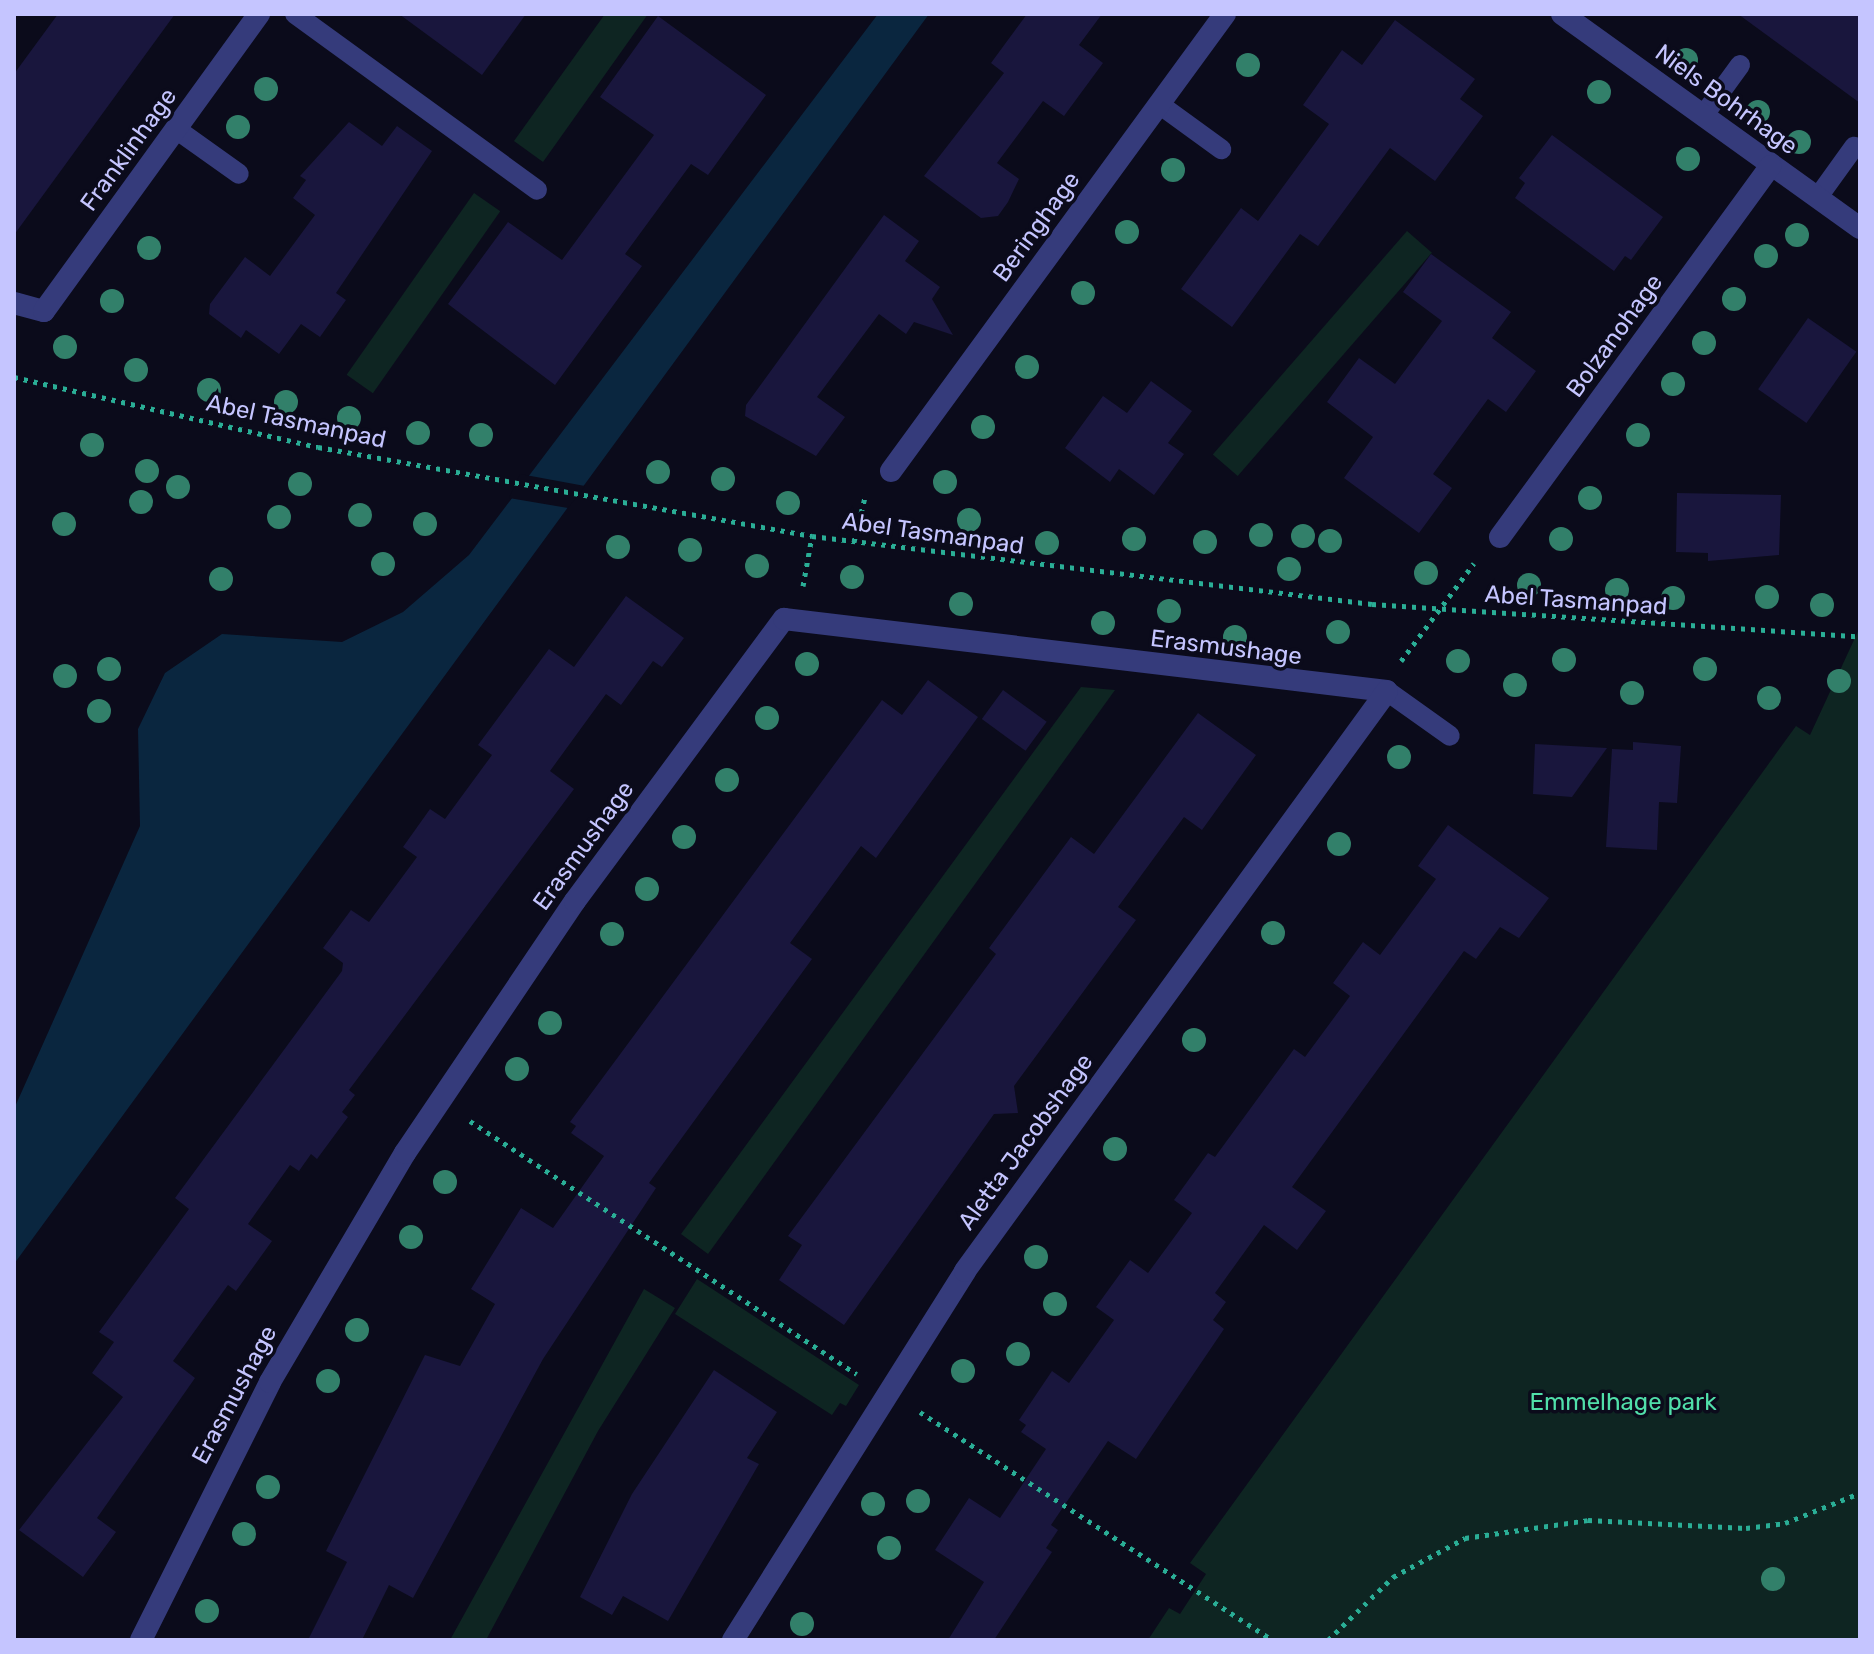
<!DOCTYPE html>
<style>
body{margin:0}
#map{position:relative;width:1874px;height:1654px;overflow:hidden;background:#0b0b1b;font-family:Rubik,sans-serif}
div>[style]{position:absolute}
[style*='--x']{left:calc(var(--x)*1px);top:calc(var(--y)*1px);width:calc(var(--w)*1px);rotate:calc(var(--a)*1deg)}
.green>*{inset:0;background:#0e2522;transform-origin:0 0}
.water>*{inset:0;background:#0a263f}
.pier>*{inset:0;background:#0b0b1b}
.building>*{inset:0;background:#19163d;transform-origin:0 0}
.path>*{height:5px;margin-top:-2.5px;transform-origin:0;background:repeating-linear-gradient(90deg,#2aae96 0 4px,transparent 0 10px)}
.service>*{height:20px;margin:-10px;padding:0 10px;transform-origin:10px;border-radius:10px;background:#353b7b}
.minor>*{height:22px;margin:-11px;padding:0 11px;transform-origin:11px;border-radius:11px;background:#353b7b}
.trees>*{width:24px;height:24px;margin:-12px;border-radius:50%;background:#32806a}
span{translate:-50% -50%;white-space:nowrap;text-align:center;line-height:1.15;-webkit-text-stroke:7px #0b0b1b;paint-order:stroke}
.street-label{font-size:24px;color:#c5c5ff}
.park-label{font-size:24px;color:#51dfaa}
.frame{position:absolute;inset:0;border:16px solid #c5c5ff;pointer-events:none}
</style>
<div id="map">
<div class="green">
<i style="clip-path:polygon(605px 14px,648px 14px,543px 162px,514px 141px)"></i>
<i style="left:474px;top:193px;width:32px;height:222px;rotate:35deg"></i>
<i style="left:1407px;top:231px;width:33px;height:296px;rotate:41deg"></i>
<i style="clip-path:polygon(1860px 627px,1860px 1640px,1148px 1640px,1169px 1608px,1180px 1614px,1206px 1574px,1190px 1563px,1796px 726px,1810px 735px)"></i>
<i style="clip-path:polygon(1081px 687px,1115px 690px,708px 1254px,681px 1234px)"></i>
<i style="clip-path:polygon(697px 1279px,859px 1385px,846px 1406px,840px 1403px,832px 1415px,675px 1314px)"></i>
<i style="clip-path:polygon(644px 1289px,675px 1308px,598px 1431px,486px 1640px,450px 1640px)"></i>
</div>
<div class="water">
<i style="clip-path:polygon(878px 14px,929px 14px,14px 1264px,14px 1109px,140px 826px,138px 729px,165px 673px,222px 634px,342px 642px,403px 612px,469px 555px)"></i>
</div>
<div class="pier">
<i style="clip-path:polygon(520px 474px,585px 486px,568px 508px,509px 498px)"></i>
</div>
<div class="building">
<i style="clip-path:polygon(58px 14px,175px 14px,14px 235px,14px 74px)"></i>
<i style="clip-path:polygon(399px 14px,526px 14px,482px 75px)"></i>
<i style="clip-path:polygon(1027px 14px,1102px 14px,1079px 45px,1103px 63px,1064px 116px,1043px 101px,997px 163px,1019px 179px,1008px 202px,998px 216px,981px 218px,924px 176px,1004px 73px,991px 63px)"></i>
<i style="clip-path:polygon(1738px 14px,1860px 14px,1860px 103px)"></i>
<i style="clip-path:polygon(658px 16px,766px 95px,708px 175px,691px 164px,625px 254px,642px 266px,555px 385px,448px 304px,508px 222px,562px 260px,654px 135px,600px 97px)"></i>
<i style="clip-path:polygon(1395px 20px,1475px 79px,1460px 99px,1483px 116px,1435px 181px,1390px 148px,1318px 246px,1300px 234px,1232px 327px,1181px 289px,1241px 208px,1258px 221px,1329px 124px,1303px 105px,1342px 50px,1362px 65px)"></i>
<i style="clip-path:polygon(349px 122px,382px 146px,397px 126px,432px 151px,336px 293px,346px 300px,320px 337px,301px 324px,279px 354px,246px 330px,241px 338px,209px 314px,210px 304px,245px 257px,270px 276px,315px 215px,293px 198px,306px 180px,300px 176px)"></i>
<i style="clip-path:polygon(1552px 135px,1663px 217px,1631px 260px,1625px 256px,1614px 271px,1515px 198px,1525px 183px,1519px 178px)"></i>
<i style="clip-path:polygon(884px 215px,919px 241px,905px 261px,940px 287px,932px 299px,953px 335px,914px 322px,906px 334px,879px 314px,817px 397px,845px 417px,816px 456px,745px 416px,746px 405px)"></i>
<i style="clip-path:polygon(1431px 254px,1511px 312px,1492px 338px,1536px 371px,1506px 412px,1488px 399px,1433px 474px,1452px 488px,1419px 533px,1344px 478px,1373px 437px,1327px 402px,1359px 358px,1395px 384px,1442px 321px,1403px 292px)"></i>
<i style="left:1808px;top:318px;width:59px;height:87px;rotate:35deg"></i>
<i style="clip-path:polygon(1151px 381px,1192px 411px,1168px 443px,1184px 454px,1154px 495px,1119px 469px,1110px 482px,1065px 448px,1103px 396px,1127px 413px)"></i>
<i style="clip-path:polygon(1677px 493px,1781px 495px,1779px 555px,1708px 561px,1708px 553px,1676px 552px)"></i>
<i style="clip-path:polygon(626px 596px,684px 638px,662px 667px,653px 661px,621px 705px,606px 694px,550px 771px,574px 789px,349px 1090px,355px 1095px,342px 1112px,348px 1117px,317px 1159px,311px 1154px,299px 1171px,290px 1165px,248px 1224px,272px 1241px,236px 1291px,228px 1285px,173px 1361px,195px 1378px,97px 1518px,116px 1532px,83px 1577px,19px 1530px,123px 1397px,92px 1373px,114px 1342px,99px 1332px,189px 1209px,175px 1198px,342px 971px,343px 963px,323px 948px,351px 910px,369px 922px,417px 857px,403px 847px,430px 809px,445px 819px,492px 755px,478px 745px,549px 649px,574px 667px)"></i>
<i style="clip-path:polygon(928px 680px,978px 717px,876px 858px,861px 846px,790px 943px,812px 959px,649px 1183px,656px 1188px,543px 1359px,413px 1598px,389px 1585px,362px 1640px,308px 1640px,347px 1562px,326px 1551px,425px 1355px,460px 1366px,495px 1304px,471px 1289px,521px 1208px,553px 1228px,604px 1156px,571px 1133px,576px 1126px,570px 1122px,882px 700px,902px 715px)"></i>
<i style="left:1003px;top:690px;width:54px;height:36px;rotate:36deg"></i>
<i style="clip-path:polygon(1198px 713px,1256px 755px,1202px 830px,1184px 817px,1118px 907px,1136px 920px,1014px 1086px,1018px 1113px,994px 1114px,844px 1325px,779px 1280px,802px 1245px,788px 1236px,996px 954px,989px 948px,1071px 837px,1094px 854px)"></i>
<i style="clip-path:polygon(1633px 742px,1681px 746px,1677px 803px,1659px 802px,1657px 850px,1606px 847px,1612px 749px,1633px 750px)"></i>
<i style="clip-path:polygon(1535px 744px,1607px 748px,1572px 797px,1533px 794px)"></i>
<i style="clip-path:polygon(1448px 825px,1549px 898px,1519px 938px,1500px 927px,1476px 959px,1464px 951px,1292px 1187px,1326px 1211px,1297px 1250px,1264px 1225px,1215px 1293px,1226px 1302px,1213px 1320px,1224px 1329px,1136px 1459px,1108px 1441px,1051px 1525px,1058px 1530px,1046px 1548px,1052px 1552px,994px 1640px,948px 1640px,984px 1582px,935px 1550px,969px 1498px,1000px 1518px,1046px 1449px,1021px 1432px,1026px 1425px,1019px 1420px,1052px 1371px,1069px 1383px,1114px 1320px,1096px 1307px,1130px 1260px,1148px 1273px,1192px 1213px,1174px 1200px,1208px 1153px,1215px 1157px,1294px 1049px,1305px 1057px,1350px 996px,1333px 983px,1363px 942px,1380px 955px,1436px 879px,1418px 866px)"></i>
<i style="clip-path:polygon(714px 1370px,777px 1412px,747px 1458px,759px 1464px,668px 1621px,623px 1596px,612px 1615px,580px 1597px,632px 1494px)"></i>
</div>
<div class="path">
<i style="--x:14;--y:377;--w:312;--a:13"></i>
<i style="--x:318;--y:447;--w:502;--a:10.21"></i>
<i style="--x:812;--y:536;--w:564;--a:6.92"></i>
<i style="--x:1372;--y:604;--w:489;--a:3.8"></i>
<i style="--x:854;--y:542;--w:46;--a:-76.3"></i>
<i style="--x:803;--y:586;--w:51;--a:-79.8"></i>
<i style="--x:1401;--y:661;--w:122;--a:-53.3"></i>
<i style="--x:470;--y:1121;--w:462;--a:33.2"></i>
<i style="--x:920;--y:1412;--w:419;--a:32.9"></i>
<i style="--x:1328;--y:1640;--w:91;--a:-44.1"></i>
<i style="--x:1393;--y:1577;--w:82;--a:-28.4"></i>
<i style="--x:1465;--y:1538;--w:124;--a:-8.3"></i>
<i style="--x:1588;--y:1520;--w:158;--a:2.9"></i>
<i style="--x:1746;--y:1528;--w:39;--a:-7"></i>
<i style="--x:1785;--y:1523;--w:81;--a:-21.8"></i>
</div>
<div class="service">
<i style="--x:295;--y:14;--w:299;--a:36"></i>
<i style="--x:1159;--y:104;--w:77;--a:36"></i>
<i style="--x:1703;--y:116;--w:63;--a:-54"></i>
<i style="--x:176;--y:129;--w:77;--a:35.5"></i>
<i style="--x:1818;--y:197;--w:62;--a:-54.2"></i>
<i style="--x:1387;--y:691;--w:77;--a:35.5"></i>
</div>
<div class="minor">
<i style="--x:1562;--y:14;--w:367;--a:35.7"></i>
<i style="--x:14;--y:303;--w:31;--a:15"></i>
<i style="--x:44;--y:311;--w:367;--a:-54.1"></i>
<i style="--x:891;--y:471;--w:566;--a:-53.84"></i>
<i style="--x:1500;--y:537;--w:459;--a:-53.9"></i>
<i style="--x:141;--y:1640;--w:288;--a:-63.4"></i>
<i style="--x:270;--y:1382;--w:266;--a:-59.5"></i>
<i style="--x:405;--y:1153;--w:304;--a:-56"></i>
<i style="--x:575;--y:901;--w:351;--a:-53.5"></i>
<i style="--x:784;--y:619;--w:607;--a:6.81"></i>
<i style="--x:733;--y:1640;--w:436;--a:-57.8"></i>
<i style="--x:965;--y:1271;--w:717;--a:-53.96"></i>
</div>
<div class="trees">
<i style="left:1686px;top:60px"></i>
<i style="left:1248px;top:65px"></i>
<i style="left:266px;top:89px"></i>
<i style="left:1599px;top:92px"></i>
<i style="left:1758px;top:112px"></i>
<i style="left:238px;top:127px"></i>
<i style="left:1799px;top:142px"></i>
<i style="left:1688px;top:159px"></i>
<i style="left:1173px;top:170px"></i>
<i style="left:1127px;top:232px"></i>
<i style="left:1797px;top:235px"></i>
<i style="left:149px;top:248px"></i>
<i style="left:1766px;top:256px"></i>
<i style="left:1083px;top:293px"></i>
<i style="left:1734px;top:299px"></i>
<i style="left:112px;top:301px"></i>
<i style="left:1704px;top:343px"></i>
<i style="left:65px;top:347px"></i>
<i style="left:1027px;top:367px"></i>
<i style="left:136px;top:370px"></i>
<i style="left:1673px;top:384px"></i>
<i style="left:209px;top:390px"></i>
<i style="left:286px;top:402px"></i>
<i style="left:349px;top:418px"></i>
<i style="left:983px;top:427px"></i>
<i style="left:418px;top:433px"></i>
<i style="left:481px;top:435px"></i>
<i style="left:1638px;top:435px"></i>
<i style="left:92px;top:445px"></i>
<i style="left:147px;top:471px"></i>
<i style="left:658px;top:472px"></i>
<i style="left:723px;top:479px"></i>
<i style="left:945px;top:482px"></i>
<i style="left:300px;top:484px"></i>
<i style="left:178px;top:487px"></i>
<i style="left:1590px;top:498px"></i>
<i style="left:141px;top:502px"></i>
<i style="left:788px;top:503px"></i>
<i style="left:360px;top:515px"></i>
<i style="left:279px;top:517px"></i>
<i style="left:969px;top:520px"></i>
<i style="left:64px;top:524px"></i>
<i style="left:425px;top:524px"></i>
<i style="left:1261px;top:535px"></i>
<i style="left:1303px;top:536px"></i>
<i style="left:1134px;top:539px"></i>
<i style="left:1561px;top:539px"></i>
<i style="left:1330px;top:541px"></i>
<i style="left:1205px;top:542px"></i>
<i style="left:1047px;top:543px"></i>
<i style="left:618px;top:547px"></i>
<i style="left:690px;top:550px"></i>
<i style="left:383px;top:564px"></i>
<i style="left:757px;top:566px"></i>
<i style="left:1289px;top:569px"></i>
<i style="left:1426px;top:573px"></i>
<i style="left:852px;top:577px"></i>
<i style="left:221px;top:579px"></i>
<i style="left:1529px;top:585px"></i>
<i style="left:1617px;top:590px"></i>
<i style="left:1767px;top:597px"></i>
<i style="left:1673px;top:598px"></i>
<i style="left:961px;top:604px"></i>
<i style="left:1822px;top:605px"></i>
<i style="left:1169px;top:611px"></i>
<i style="left:1103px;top:623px"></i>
<i style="left:1338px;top:632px"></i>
<i style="left:1235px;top:637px"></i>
<i style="left:1564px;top:660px"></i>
<i style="left:1458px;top:661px"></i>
<i style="left:807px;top:664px"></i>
<i style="left:109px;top:669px"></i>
<i style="left:1705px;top:669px"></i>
<i style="left:65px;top:676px"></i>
<i style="left:1839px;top:681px"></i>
<i style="left:1515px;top:685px"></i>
<i style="left:1632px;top:693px"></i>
<i style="left:1769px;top:698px"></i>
<i style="left:99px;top:711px"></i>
<i style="left:767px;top:718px"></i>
<i style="left:1399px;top:757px"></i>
<i style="left:727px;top:780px"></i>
<i style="left:684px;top:837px"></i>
<i style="left:1339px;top:844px"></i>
<i style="left:647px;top:889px"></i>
<i style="left:1273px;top:933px"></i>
<i style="left:612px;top:934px"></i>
<i style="left:550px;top:1023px"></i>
<i style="left:1194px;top:1040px"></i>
<i style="left:517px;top:1069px"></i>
<i style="left:1115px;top:1149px"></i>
<i style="left:445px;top:1182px"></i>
<i style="left:411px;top:1237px"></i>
<i style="left:1036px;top:1257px"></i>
<i style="left:1055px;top:1304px"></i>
<i style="left:357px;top:1330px"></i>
<i style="left:1018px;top:1354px"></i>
<i style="left:963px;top:1371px"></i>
<i style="left:328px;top:1381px"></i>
<i style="left:268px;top:1487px"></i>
<i style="left:918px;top:1501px"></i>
<i style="left:873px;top:1504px"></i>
<i style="left:244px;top:1534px"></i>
<i style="left:889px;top:1548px"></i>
<i style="left:1773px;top:1579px"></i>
<i style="left:207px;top:1611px"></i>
<i style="left:802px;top:1624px"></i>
</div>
<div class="street-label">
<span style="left:1726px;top:100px;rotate:36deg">Niels Bohrhage</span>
<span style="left:129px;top:150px;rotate:-54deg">Franklinhage</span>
<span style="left:1037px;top:227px;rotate:-54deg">Beringhage</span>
<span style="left:1615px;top:336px;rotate:-54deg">Bolzanohage</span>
<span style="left:296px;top:422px;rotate:12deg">Abel Tasmanpad</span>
<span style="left:933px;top:534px;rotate:8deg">Abel Tasmanpad</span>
<span style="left:1576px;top:601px;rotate:4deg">Abel Tasmanpad</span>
<span style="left:1226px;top:648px;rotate:7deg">Erasmushage</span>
<span style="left:584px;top:846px;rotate:-54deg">Erasmushage</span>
<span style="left:1026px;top:1142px;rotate:-54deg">Aletta Jacobshage</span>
<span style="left:235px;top:1395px;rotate:-62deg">Erasmushage</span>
</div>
<div class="park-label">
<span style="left:1623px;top:1403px">Emmelhage park</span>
</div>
<div class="frame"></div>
</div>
